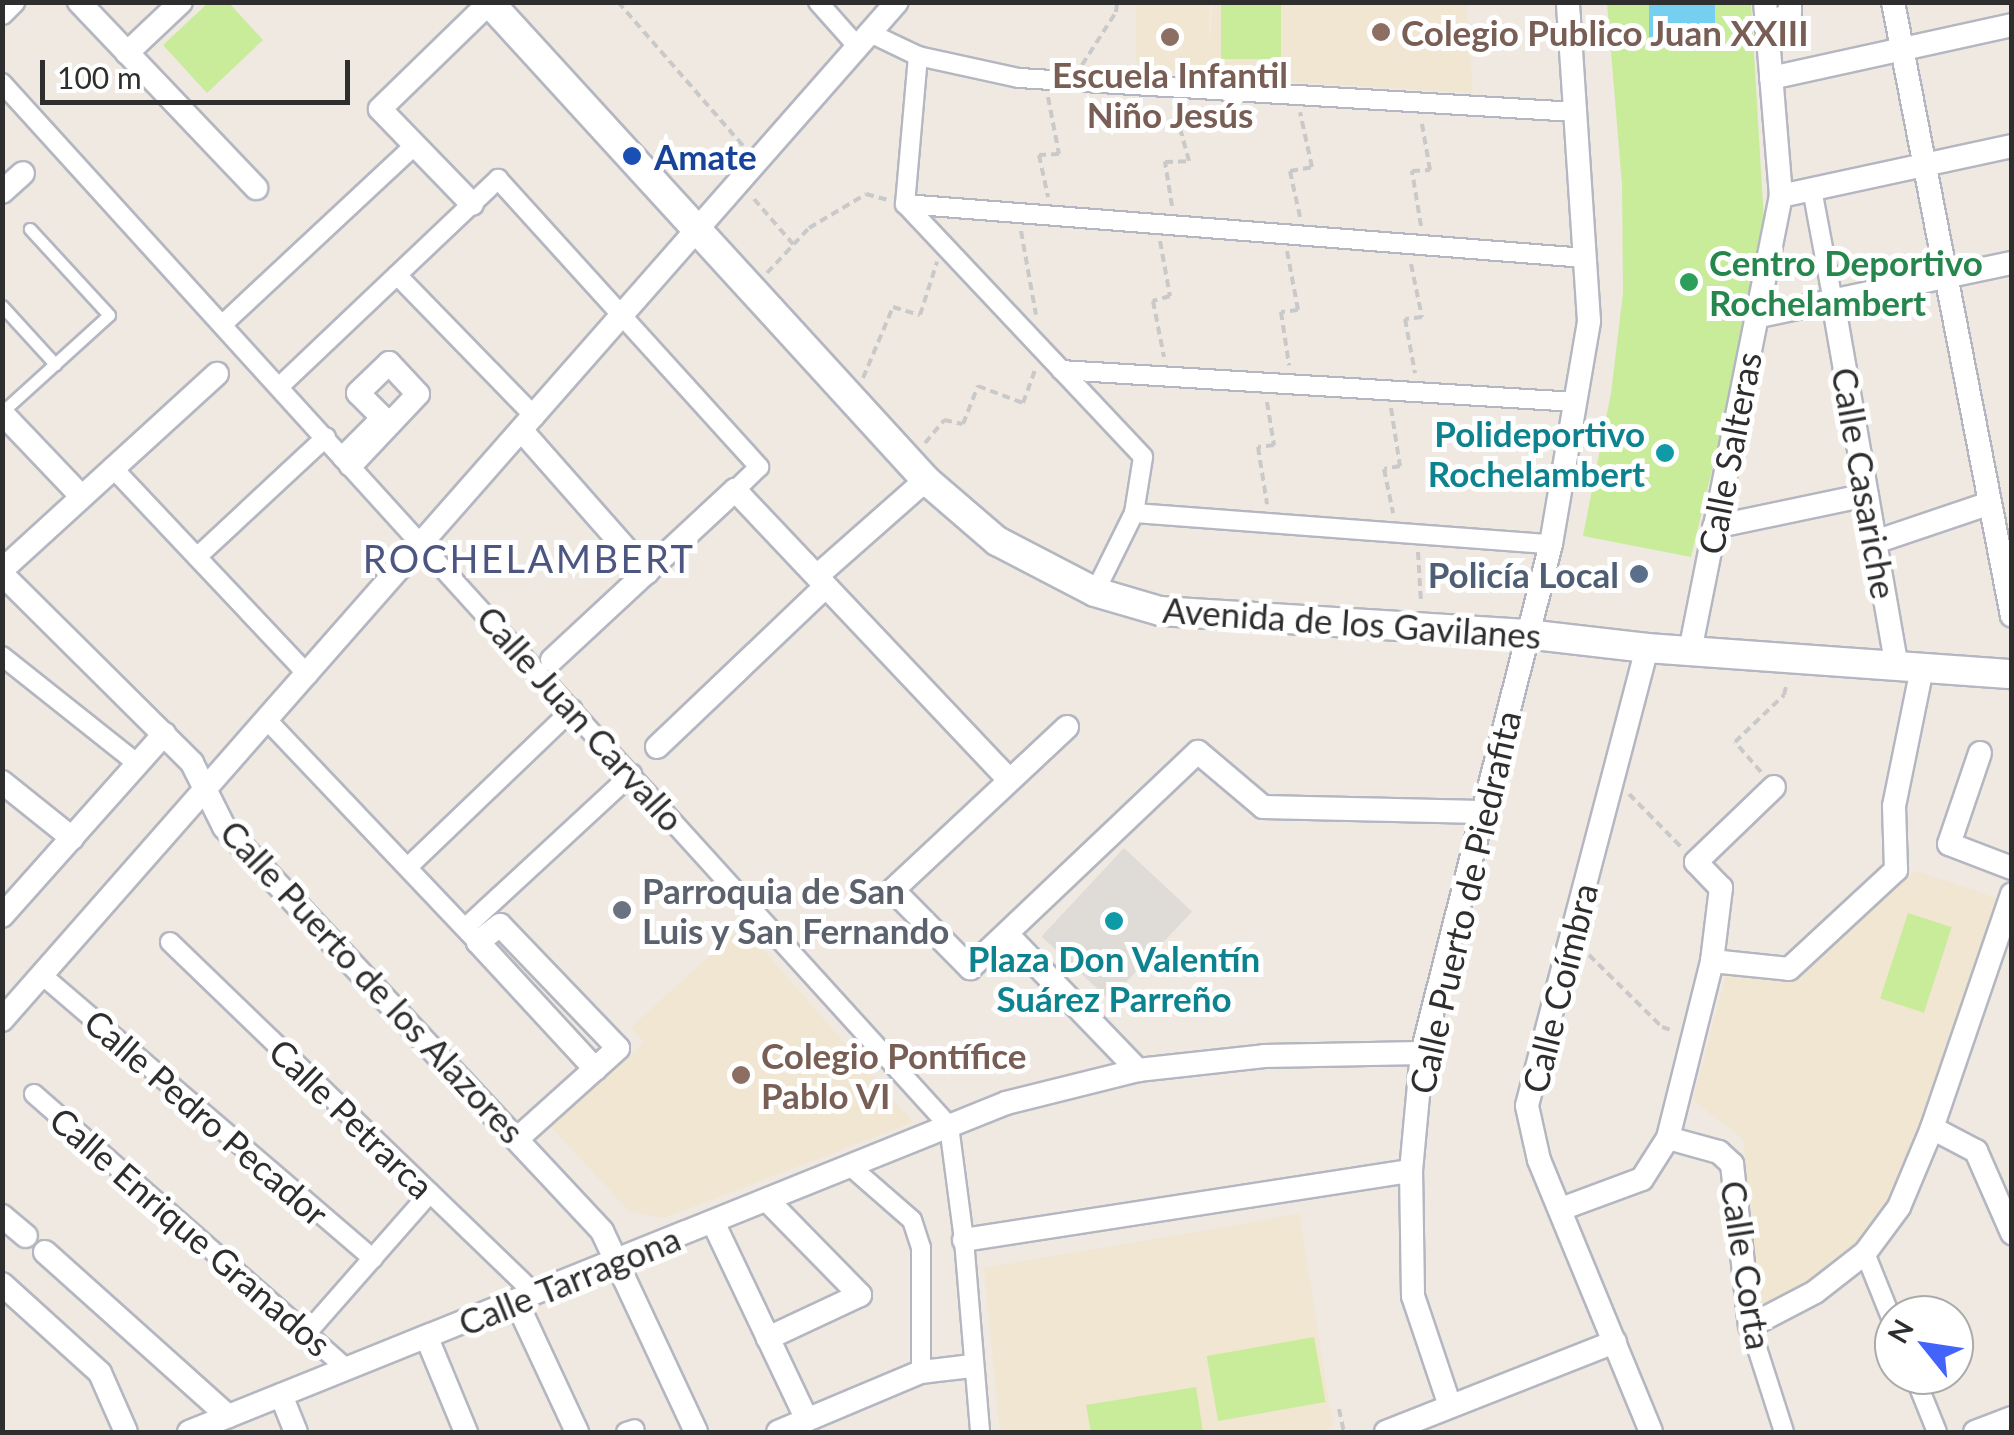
<!DOCTYPE html>
<meta charset="utf-8">
<style>
body{margin:0}
#map{position:relative;width:2014px;height:1435px;overflow:hidden;background:#efe9e1;font-family:Lato,sans-serif}
div>[style]{position:absolute}
[style*='--x']{left:calc(var(--x)*1px);top:calc(var(--y)*1px);width:calc(var(--w)*1px);rotate:calc(var(--a)*1deg)}
.education>*{inset:0;background:#f0e6d1;transform-origin:0 0}
.pitch>*{inset:0;background:#c9ec9a;transform-origin:0 0}
.plaza>*{inset:0;background:#dfdcd8;transform-origin:0 0}
.water>*{inset:0;background:#75cff0;transform-origin:0 0}
.path>*{height:4px;margin-top:-2px;transform-origin:0;background:repeating-linear-gradient(90deg,#c9c9c9 0 8px,transparent 0 13px)}
.roads{filter:drop-shadow(2px 0 #b4b7c1) drop-shadow(-2px 0 #b4b7c1) drop-shadow(0 2px #b4b7c1) drop-shadow(0 -2px #b4b7c1)}
.service>*{height:11px;margin:-5.5px;padding:0 5.5px;transform-origin:5.5px;border-radius:5.5px;background:#fff}
.pedestrian>*{height:18px;margin:-9px;padding:0 9px;transform-origin:9px;border-radius:9px;background:#fff}
.minor>*{height:22px;margin:-11px;padding:0 11px;transform-origin:11px;border-radius:11px;background:#fff}
.tertiary>*{height:28px;margin:-14px;padding:0 14px;transform-origin:14px;border-radius:14px;background:#fff}
.dots>*{width:28px;height:28px;translate:-50% -50%;box-sizing:border-box;border:5px solid #fff;border-radius:50%}
span{translate:-50% -50%;white-space:nowrap;text-align:center;line-height:1.15;-webkit-text-stroke:10px #fff;paint-order:stroke}
.education-label{font-size:35px;color:#785e54;font-weight:700}
.left{translate:0 -50%;text-align:left}
.transit-label{font-size:35px;color:#164399;font-weight:700}
.leisure-label{font-size:35px;color:#27864d;font-weight:700}
.culture-label{font-size:35px;color:#0d838f;font-weight:700}
.right{translate:-100% -50%;text-align:right}
.street-label{font-size:35px;color:#2e2e2e}
.service-label{font-size:35px;color:#4e5e75;font-weight:700}
.worship-label{font-size:35px;color:#5b616d;font-weight:700}
.neighbourhood-label{font-size:38px;color:#4d5680;letter-spacing:2.5px}
.frame{position:absolute;inset:0;border:5px solid #2e2e2e;pointer-events:none}
.north{position:absolute;left:1874px;top:1295px;width:100px;height:100px;box-sizing:border-box;background:#fff;border:2px solid #ababab;border-radius:50%;rotate:300deg;font-size:28px;font-weight:700;line-height:40px;text-align:center;color:#2e2e2e}
.north::after{content:'';display:block;margin:auto;width:35px;height:45px;background:#4264fb;clip-path:polygon(50% 0,100% 100%,50% 72%,0 100%)}
.scale{position:absolute;left:40px;top:60px;width:310px;height:45px;box-sizing:border-box;border:5px solid #2e2e2e;border-top:0;padding-left:12px;font-size:30px;line-height:35px;white-space:nowrap;color:#2e2e2e;-webkit-text-stroke:8px #fff;paint-order:stroke}
</style>
<div id="map">
<div class="education">
<i style="left:1136px;top:3px;width:73px;height:68px"></i>
<i style="clip-path:polygon(1213px 3px,1466px 3px,1473px 93px,1207px 77px)"></i>
<i style="clip-path:polygon(1916px 871px,1999px 899px,1928px 1109px,1893px 1201px,1860px 1246px,1811px 1283px,1761px 1310px,1743px 1139px,1693px 1100px,1728px 968px,1794px 973px)"></i>
<i style="clip-path:polygon(743px 926px,913px 1122px,664px 1218px,629px 1211px,551px 1127px,644px 1043px,631px 1027px)"></i>
<i style="clip-path:polygon(1299px 1214px,1333px 1426px,1318px 1432px,1000px 1432px,984px 1268px)"></i>
</div>
<div class="pitch">
<i style="clip-path:polygon(209px 2px,229px 3px,263px 40px,207px 93px,163px 45px)"></i>
<i style="left:1221px;top:3px;width:60px;height:56px"></i>
<i style="clip-path:polygon(1607px 3px,1751px 3px,1764px 221px,1756px 288px,1691px 557px,1583px 536px,1611px 393px,1623px 293px,1622px 185px)"></i>
<i style="left:1908px;top:913px;width:46px;height:90px;rotate:18deg"></i>
<i style="left:1314px;top:1337px;width:66px;height:109px;rotate:80deg"></i>
<i style="clip-path:polygon(1196px 1387px,1203px 1432px,1091px 1432px,1086px 1405px)"></i>
</div>
<div class="plaza">
<i style="left:1124px;top:848px;width:93px;height:121px;rotate:43deg"></i>
</div>
<div class="water">
<i style="left:1649px;top:3px;width:66px;height:36px"></i>
</div>
<div class="path">
<i style="--x:618;--y:2;--w:191;--a:49"></i>
<i style="--x:1082;--y:65;--w:63;--a:-57.3"></i>
<i style="--x:1116;--y:12;--w:10;--a:-84"></i>
<i style="--x:1048;--y:97;--w:58;--a:79.1"></i>
<i style="--x:1059;--y:154;--w:20;--a:177"></i>
<i style="--x:1039;--y:155;--w:43;--a:77.9"></i>
<i style="--x:754;--y:199;--w:60;--a:49.1"></i>
<i style="--x:1172;--y:206;--w:45;--a:-99"></i>
<i style="--x:1165;--y:162;--w:24;--a:-2"></i>
<i style="--x:1189;--y:161;--w:57;--a:-105.3"></i>
<i style="--x:1300;--y:217;--w:47;--a:-102.3"></i>
<i style="--x:1290;--y:171;--w:22;--a:-10"></i>
<i style="--x:1312;--y:167;--w:56;--a:-102.3"></i>
<i style="--x:1421;--y:226;--w:56;--a:-99.3"></i>
<i style="--x:1412;--y:171;--w:18;--a:-3"></i>
<i style="--x:1430;--y:170;--w:47;--a:-99.9"></i>
<i style="--x:1021;--y:231;--w:85;--a:79.9"></i>
<i style="--x:1160;--y:241;--w:56;--a:79.7"></i>
<i style="--x:1170;--y:296;--w:18;--a:164"></i>
<i style="--x:1153;--y:301;--w:57;--a:78.9"></i>
<i style="--x:1287;--y:251;--w:60;--a:79.4"></i>
<i style="--x:1298;--y:310;--w:17;--a:173"></i>
<i style="--x:1281;--y:312;--w:54;--a:81.4"></i>
<i style="--x:1411;--y:264;--w:54;--a:78.3"></i>
<i style="--x:1422;--y:317;--w:17;--a:173"></i>
<i style="--x:1405;--y:319;--w:55;--a:79.5"></i>
<i style="--x:767;--y:273;--w:62;--a:-47"></i>
<i style="--x:809;--y:228;--w:66;--a:-30.8"></i>
<i style="--x:866;--y:194;--w:23;--a:15"></i>
<i style="--x:863;--y:378;--w:77;--a:-67.1"></i>
<i style="--x:893;--y:307;--w:28;--a:17"></i>
<i style="--x:920;--y:315;--w:56;--a:-72.2"></i>
<i style="--x:1267;--y:402;--w:44;--a:80.8"></i>
<i style="--x:1274;--y:445;--w:16;--a:173"></i>
<i style="--x:1258;--y:447;--w:58;--a:81"></i>
<i style="--x:1391;--y:408;--w:59;--a:81.2"></i>
<i style="--x:1400;--y:466;--w:16;--a:169"></i>
<i style="--x:1384;--y:469;--w:45;--a:78.4"></i>
<i style="--x:925;--y:443;--w:30;--a:-50"></i>
<i style="--x:944;--y:420;--w:19;--a:12"></i>
<i style="--x:963;--y:424;--w:41;--a:-68.5"></i>
<i style="--x:978;--y:386;--w:48;--a:20.7"></i>
<i style="--x:1023;--y:403;--w:37;--a:-70"></i>
<i style="--x:1418;--y:552;--w:51;--a:86.6"></i>
<i style="--x:1761;--y:772;--w:40;--a:-131"></i>
<i style="--x:1735;--y:742;--w:68;--a:-43.8"></i>
<i style="--x:1784;--y:695;--w:13;--a:-77"></i>
<i style="--x:1629;--y:794;--w:76;--a:45.5"></i>
<i style="--x:1589;--y:955;--w:103;--a:44.6"></i>
<i style="--x:1662;--y:1027;--w:13;--a:18"></i>
<i style="--x:1339;--y:1409;--w:24;--a:78"></i>
</div>
<div class="roads">
<div class="service">
<i style="--x:2;--y:306;--w:79;--a:47.6"></i>
<i style="--x:2;--y:412;--w:144;--a:-42.2"></i>
<i style="--x:109;--y:315;--w:117;--a:-132.6"></i>
</div>
<div class="pedestrian">
<i style="--x:818;--y:2;--w:60;--a:48.4"></i>
<i style="--x:870;--y:33;--w:53;--a:25.6"></i>
<i style="--x:918;--y:56;--w:103;--a:12.3"></i>
<i style="--x:1019;--y:78;--w:557;--a:3.5"></i>
<i style="--x:918;--y:56;--w:149;--a:95"></i>
<i style="--x:905;--y:204;--w:347;--a:46.7"></i>
<i style="--x:1143;--y:457;--w:57;--a:99.1"></i>
<i style="--x:1134;--y:513;--w:88;--a:116.3"></i>
<i style="--x:2;--y:83;--w:1409;--a:47.76"></i>
<i style="--x:949;--y:1126;--w:115;--a:82.5"></i>
<i style="--x:964;--y:1240;--w:193;--a:85.2"></i>
<i style="--x:1812;--y:189;--w:114;--a:79.4"></i>
<i style="--x:905;--y:204;--w:682;--a:4.54"></i>
<i style="--x:397;--y:275;--w:198;--a:45.8"></i>
<i style="--x:223;--y:324;--w:262;--a:-43"></i>
<i style="--x:1061;--y:370;--w:516;--a:3.56"></i>
<i style="--x:280;--y:386;--w:301;--a:-43.5"></i>
<i style="--x:498;--y:179;--w:389;--a:47.8"></i>
<i style="--x:759;--y:467;--w:33;--a:136"></i>
<i style="--x:112;--y:467;--w:286;--a:46.7"></i>
<i style="--x:1134;--y:513;--w:418;--a:4.3"></i>
<i style="--x:197;--y:557;--w:176;--a:-42.9"></i>
<i style="--x:2;--y:656;--w:174;--a:38.5"></i>
<i style="--x:268;--y:721;--w:305;--a:46.5"></i>
<i style="--x:408;--y:867;--w:228;--a:-43.8"></i>
<i style="--x:466;--y:927;--w:226;--a:-42.7"></i>
<i style="--x:170;--y:942;--w:507;--a:43.96"></i>
<i style="--x:42;--y:975;--w:436;--a:40.6"></i>
<i style="--x:34;--y:1094;--w:417;--a:41.3"></i>
<i style="--x:850;--y:1166;--w:82;--a:41.1"></i>
<i style="--x:912;--y:1220;--w:29;--a:72"></i>
<i style="--x:921;--y:1248;--w:124;--a:90"></i>
<i style="--x:1865;--y:1253;--w:78;--a:68.1"></i>
<i style="--x:1750;--y:1326;--w:111;--a:72.2"></i>
<i style="--x:306;--y:1334;--w:188;--a:-48.7"></i>
<i style="--x:1914;--y:1375;--w:61;--a:68"></i>
<i style="--x:626;--y:1432;--w:9;--a:-18"></i>
</div>
<div class="minor">
<i style="--x:79;--y:2;--w:257;--a:46.4"></i>
<i style="--x:1893;--y:2;--w:625;--a:79.03"></i>
<i style="--x:2;--y:13;--w:16;--a:-45"></i>
<i style="--x:1767;--y:26;--w:26;--a:-29"></i>
<i style="--x:1790;--y:13;--w:11;--a:-90"></i>
<i style="--x:127;--y:53;--w:74;--a:-43.4"></i>
<i style="--x:1771;--y:78;--w:247;--a:-12.4"></i>
<i style="--x:2;--y:192;--w:28;--a:-42"></i>
<i style="--x:1781;--y:196;--w:236;--a:-12.2"></i>
<i style="--x:472;--y:204;--w:132;--a:-134.1"></i>
<i style="--x:380;--y:109;--w:152;--a:-44.2"></i>
<i style="--x:1833;--y:301;--w:371;--a:80.1"></i>
<i style="--x:1755;--y:317;--w:263;--a:-11.9"></i>
<i style="--x:2;--y:413;--w:115;--a:46.4"></i>
<i style="--x:522;--y:431;--w:189;--a:48.6"></i>
<i style="--x:344;--y:457;--w:55;--a:-45"></i>
<i style="--x:383;--y:418;--w:35;--a:-135"></i>
<i style="--x:358;--y:393;--w:43;--a:-44.1"></i>
<i style="--x:389;--y:363;--w:42;--a:46.9"></i>
<i style="--x:418;--y:394;--w:98;--a:133.3"></i>
<i style="--x:1714;--y:527;--w:156;--a:-11.8"></i>
<i style="--x:1875;--y:542;--w:121;--a:-18.7"></i>
<i style="--x:2;--y:570;--w:291;--a:-42.4"></i>
<i style="--x:2;--y:574;--w:268;--a:44.8"></i>
<i style="--x:192;--y:763;--w:72;--a:63.4"></i>
<i style="--x:224;--y:827;--w:553;--a:46.9"></i>
<i style="--x:602;--y:1231;--w:222;--a:64.9"></i>
<i style="--x:817;--y:576;--w:145;--a:-41.4"></i>
<i style="--x:1647;--y:648;--w:473;--a:104.7"></i>
<i style="--x:1527;--y:1106;--w:55;--a:77.5"></i>
<i style="--x:1539;--y:1160;--w:294;--a:67.6"></i>
<i style="--x:1690;--y:651;--w:464;--a:-78.7"></i>
<i style="--x:1781;--y:196;--w:195;--a:-94.7"></i>
<i style="--x:552;--y:660;--w:250;--a:-42.9"></i>
<i style="--x:735;--y:490;--w:398;--a:46.6"></i>
<i style="--x:1067;--y:727;--w:238;--a:136.9"></i>
<i style="--x:893;--y:890;--w:110;--a:45.4"></i>
<i style="--x:970;--y:968;--w:314;--a:-43.5"></i>
<i style="--x:1198;--y:752;--w:85;--a:40.2"></i>
<i style="--x:1263;--y:807;--w:219;--a:1.3"></i>
<i style="--x:657;--y:747;--w:233;--a:-43.6"></i>
<i style="--x:1980;--y:753;--w:96;--a:108.8"></i>
<i style="--x:1949;--y:844;--w:67;--a:20.9"></i>
<i style="--x:2;--y:782;--w:90;--a:38.7"></i>
<i style="--x:2;--y:916;--w:244;--a:-48.3"></i>
<i style="--x:1007;--y:934;--w:189;--a:46.1"></i>
<i style="--x:1712;--y:961;--w:74;--a:-83"></i>
<i style="--x:1721;--y:888;--w:36;--a:-134"></i>
<i style="--x:1696;--y:862;--w:108;--a:-43.9"></i>
<i style="--x:2;--y:1020;--w:1355;--a:-48.68"></i>
<i style="--x:1932;--y:1128;--w:50;--a:27.6"></i>
<i style="--x:1976;--y:1151;--w:90;--a:66.3"></i>
<i style="--x:1668;--y:1138;--w:53;--a:15.4"></i>
<i style="--x:1719;--y:1152;--w:18;--a:43"></i>
<i style="--x:1732;--y:1164;--w:163;--a:83.7"></i>
<i style="--x:1750;--y:1326;--w:73;--a:-27.6"></i>
<i style="--x:1815;--y:1292;--w:63;--a:-38"></i>
<i style="--x:1865;--y:1253;--w:57;--a:-53.5"></i>
<i style="--x:1899;--y:1207;--w:86;--a:-67.3"></i>
<i style="--x:1932;--y:1128;--w:247;--a:-71.1"></i>
<i style="--x:517;--y:1139;--w:105;--a:-41.9"></i>
<i style="--x:595;--y:1069;--w:31;--a:-42"></i>
<i style="--x:618;--y:1048;--w:170;--a:-133.8"></i>
<i style="--x:500;--y:925;--w:28;--a:142"></i>
<i style="--x:478;--y:942;--w:173;--a:47.3"></i>
<i style="--x:767;--y:1200;--w:133;--a:45.6"></i>
<i style="--x:860;--y:1295;--w:102;--a:154.9"></i>
<i style="--x:1561;--y:1209;--w:86;--a:-20.3"></i>
<i style="--x:1642;--y:1179;--w:49;--a:-57.6"></i>
<i style="--x:1668;--y:1138;--w:182;--a:-76"></i>
<i style="--x:1712;--y:961;--w:77;--a:5.9"></i>
<i style="--x:1789;--y:969;--w:146;--a:-42.8"></i>
<i style="--x:1896;--y:870;--w:64;--a:-91.8"></i>
<i style="--x:1894;--y:806;--w:141;--a:-78.5"></i>
<i style="--x:2;--y:1216;--w:31;--a:40"></i>
<i style="--x:713;--y:1222;--w:219;--a:64.6"></i>
<i style="--x:964;--y:1240;--w:452;--a:-8.8"></i>
<i style="--x:45;--y:1252;--w:246;--a:41.9"></i>
<i style="--x:2;--y:1284;--w:132;--a:42.2"></i>
<i style="--x:100;--y:1373;--w:64;--a:66.2"></i>
<i style="--x:516;--y:1301;--w:145;--a:65"></i>
<i style="--x:427;--y:1338;--w:102;--a:67.5"></i>
<i style="--x:281;--y:1395;--w:40;--a:68"></i>
<i style="--x:1450;--y:1406;--w:116;--a:-108.6"></i>
<i style="--x:1413;--y:1296;--w:125;--a:-90.9"></i>
<i style="--x:1411;--y:1171;--w:119;--a:-84.7"></i>
<i style="--x:1422;--y:1053;--w:525;--a:-75.78"></i>
<i style="--x:1551;--y:544;--w:226;--a:-80.3"></i>
<i style="--x:1589;--y:321;--w:320;--a:-93.8"></i>
<i style="--x:189;--y:1432;--w:881;--a:-21.93"></i>
<i style="--x:1006;--y:1103;--w:136;--a:-14"></i>
<i style="--x:1138;--y:1070;--w:127;--a:-6.3"></i>
<i style="--x:1264;--y:1056;--w:158;--a:-1.1"></i>
<i style="--x:778;--y:1432;--w:155;--a:-22.8"></i>
<i style="--x:921;--y:1372;--w:51;--a:-6.7"></i>
<i style="--x:1386;--y:1432;--w:246;--a:-21.5"></i>
<i style="--x:1975;--y:1432;--w:40;--a:-21"></i>
</div>
<div class="tertiary">
<i style="--x:489;--y:2;--w:648;--a:47.57"></i>
<i style="--x:926;--y:480;--w:94;--a:40.7"></i>
<i style="--x:997;--y:541;--w:110;--a:27.5"></i>
<i style="--x:1095;--y:592;--w:68;--a:16.3"></i>
<i style="--x:1160;--y:611;--w:367;--a:3.6"></i>
<i style="--x:1526;--y:634;--w:122;--a:6.6"></i>
<i style="--x:1647;--y:648;--w:366;--a:4.1"></i>
</div>
</div>
<div class="dots">
<i style="left:1381px;top:32px;background:#8d6e63"></i>
<i style="left:1170px;top:37px;background:#8d6e63"></i>
<i style="left:632px;top:156px;background:#1a4fb4"></i>
<i style="left:1689px;top:282px;background:#2e9e5b"></i>
<i style="left:1665px;top:453px;background:#0f9aa8"></i>
<i style="left:1639px;top:574px;background:#5c6f8a"></i>
<i style="left:622px;top:910px;background:#6b7280"></i>
<i style="left:1114px;top:921px;background:#0f9aa8"></i>
<i style="left:741px;top:1075px;background:#8d6e63"></i>
</div>
<div class="education-label">
<span class="left" style="left:1401px;top:32px">Colegio Publico Juan XXIII</span>
<span style="left:1170px;top:94px">Escuela Infantil<br>Niño Jesús</span>
<span class="left" style="left:761px;top:1075px">Colegio Pontífice<br>Pablo VI</span>
</div>
<div class="transit-label">
<span class="left" style="left:654px;top:156px">Amate</span>
</div>
<div class="leisure-label">
<span class="left" style="left:1709px;top:282px">Centro Deportivo<br>Rochelambert</span>
</div>
<div class="culture-label">
<span class="right" style="left:1645px;top:453px">Polideportivo<br>Rochelambert</span>
<span style="left:1114px;top:978px">Plaza Don Valentín<br>Suárez Parreño</span>
</div>
<div class="street-label">
<span style="left:1729px;top:453px;rotate:-79deg">Calle Salteras</span>
<span style="left:1865px;top:483px;rotate:80deg">Calle Casariche</span>
<span style="left:1352px;top:622px;rotate:4deg">Avenida de los Gavilanes</span>
<span style="left:581px;top:718px;rotate:48deg">Calle Juan Carvallo</span>
<span style="left:1464px;top:902px;rotate:-77deg">Calle Puerto de Piedrafita</span>
<span style="left:373px;top:981px;rotate:47deg">Calle Puerto de los Alazores</span>
<span style="left:1559px;top:988px;rotate:-76deg">Calle Coímbra</span>
<span style="left:207px;top:1117px;rotate:41deg">Calle Pedro Pecador</span>
<span style="left:352px;top:1118px;rotate:44deg">Calle Petrarca</span>
<span style="left:191px;top:1231px;rotate:41deg">Calle Enrique Granados</span>
<span style="left:1747px;top:1265px;rotate:81deg">Calle Corta</span>
<span style="left:569px;top:1280px;rotate:-22deg">Calle Tarragona</span>
</div>
<div class="service-label">
<span class="right" style="left:1619px;top:574px">Policía Local</span>
</div>
<div class="worship-label">
<span class="left" style="left:642px;top:910px">Parroquia de San<br>Luis y San Fernando</span>
</div>
<div class="neighbourhood-label">
<span style="left:529px;top:559px">ROCHELAMBERT</span>
</div>
<div class="frame"></div>
<div class="north">N</div>
<div class="scale">100 m</div>
</div>
